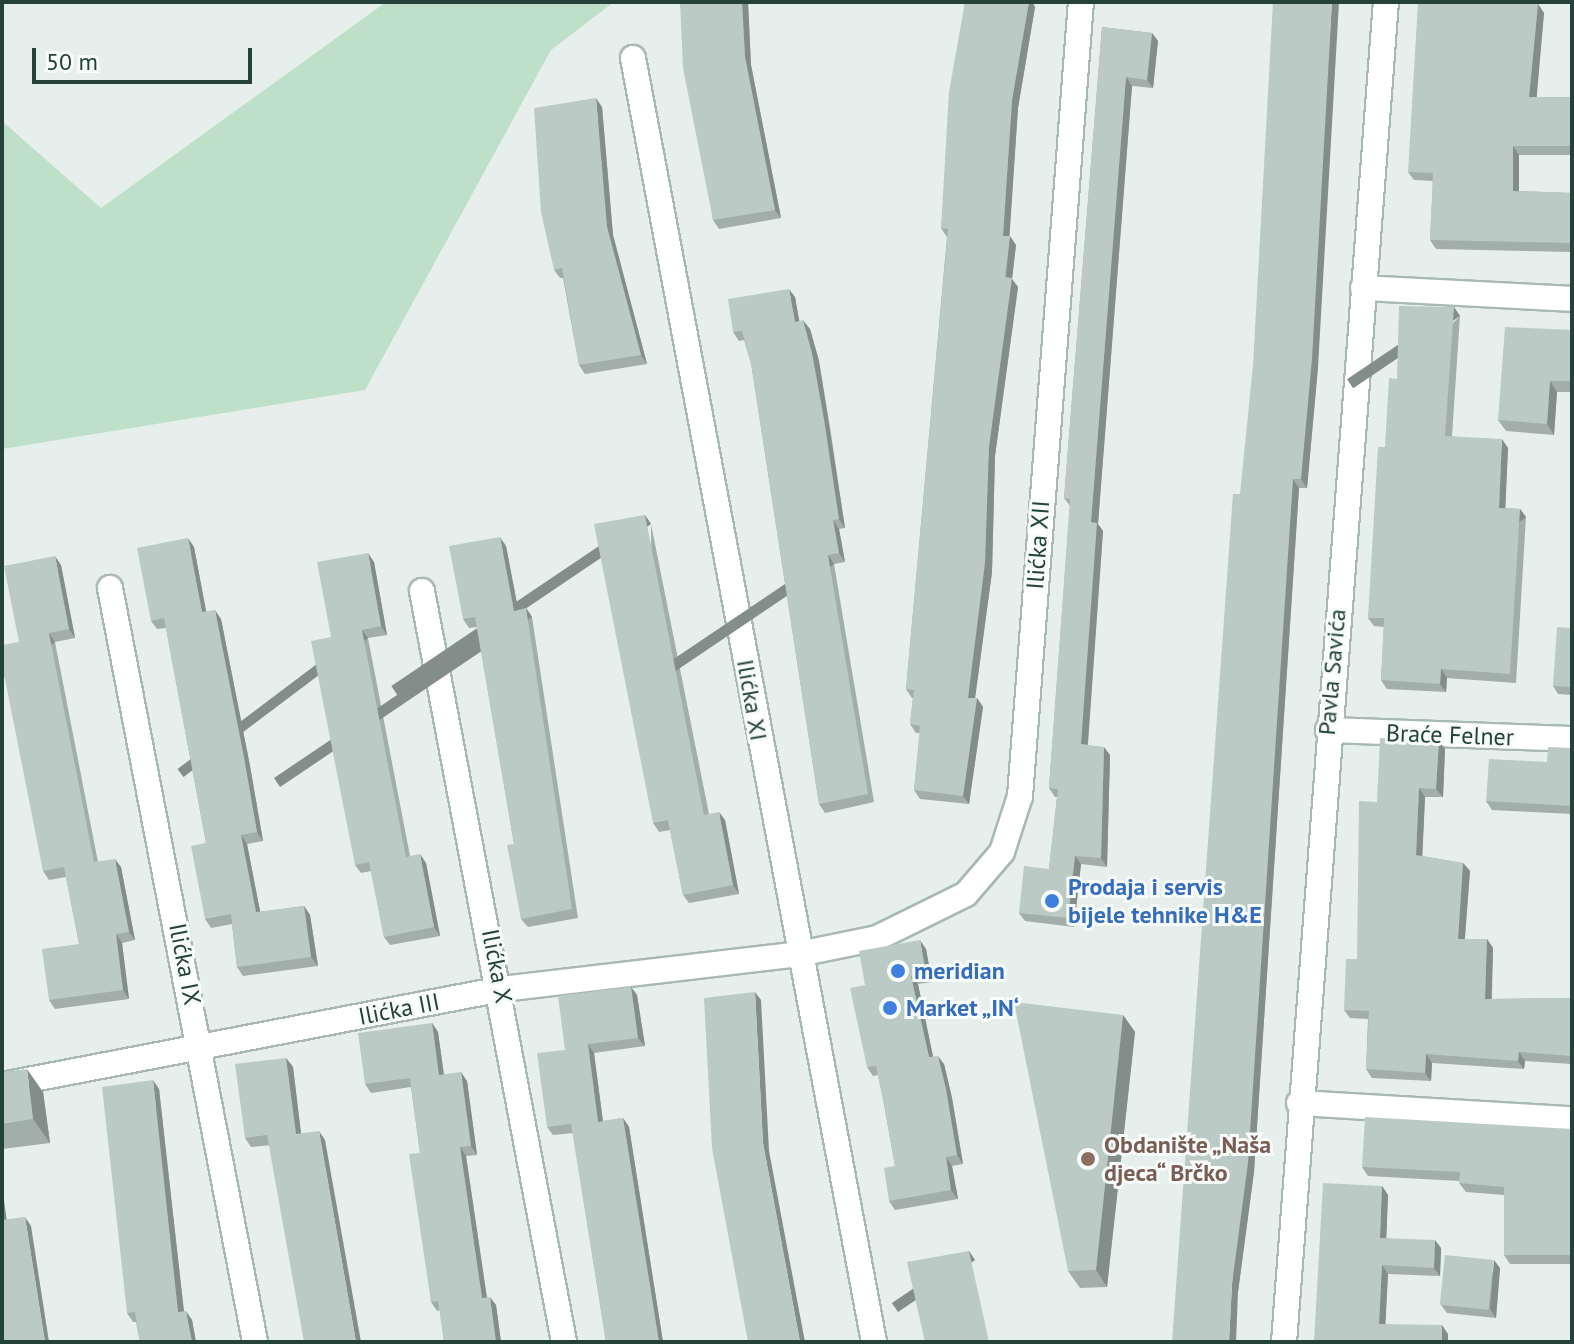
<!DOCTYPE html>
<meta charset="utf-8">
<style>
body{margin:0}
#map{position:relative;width:1574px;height:1344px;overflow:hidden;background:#e6efeb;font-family:"PT Sans",sans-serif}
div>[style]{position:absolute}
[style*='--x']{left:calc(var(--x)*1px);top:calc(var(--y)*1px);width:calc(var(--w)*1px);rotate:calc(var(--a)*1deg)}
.green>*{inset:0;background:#bfe0c8}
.roads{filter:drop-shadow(2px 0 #a8b8b2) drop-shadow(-2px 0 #a8b8b2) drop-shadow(0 2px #a8b8b2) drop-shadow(0 -2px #a8b8b2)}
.minor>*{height:24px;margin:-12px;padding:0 12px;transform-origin:12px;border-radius:12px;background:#fff}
.wall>*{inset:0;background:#a1aea9}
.shaded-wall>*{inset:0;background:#838d89;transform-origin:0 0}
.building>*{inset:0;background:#bbcac4;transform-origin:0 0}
.dots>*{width:22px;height:22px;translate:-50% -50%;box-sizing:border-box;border:4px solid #f7fbf9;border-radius:50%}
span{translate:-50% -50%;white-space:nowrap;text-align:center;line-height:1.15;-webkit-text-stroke:6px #f7fbf9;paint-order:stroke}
.street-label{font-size:24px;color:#24423a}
.shop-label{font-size:24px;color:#366cbe;font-weight:700}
.left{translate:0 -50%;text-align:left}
.education-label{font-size:24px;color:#785e54;font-weight:700}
.frame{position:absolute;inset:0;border:4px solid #24423a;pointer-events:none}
.scale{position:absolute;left:32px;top:48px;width:220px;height:36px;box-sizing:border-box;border:4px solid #24423a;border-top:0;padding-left:10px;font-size:24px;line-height:28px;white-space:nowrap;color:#24423a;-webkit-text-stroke:6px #f7fbf9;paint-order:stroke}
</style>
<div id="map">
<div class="green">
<i style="clip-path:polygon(386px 2px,614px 2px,551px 50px,365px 390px,2px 449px,2px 121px,101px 208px)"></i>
</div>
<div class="roads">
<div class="minor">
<i style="--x:633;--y:58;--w:1306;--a:79.37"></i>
<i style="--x:1363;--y:288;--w:209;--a:3"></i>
<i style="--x:110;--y:588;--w:768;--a:79.11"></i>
<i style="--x:422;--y:591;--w:764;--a:79.29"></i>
<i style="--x:1328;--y:730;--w:244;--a:2.1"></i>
<i style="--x:2;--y:1085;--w:509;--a:-10.87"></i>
<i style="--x:502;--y:989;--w:299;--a:-6.7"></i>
<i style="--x:799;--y:954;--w:80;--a:-11.6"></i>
<i style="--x:877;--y:938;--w:99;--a:-26.3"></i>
<i style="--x:966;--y:894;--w:55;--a:-49.4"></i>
<i style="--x:1002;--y:852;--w:59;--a:-72.2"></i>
<i style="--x:1020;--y:796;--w:796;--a:-85.61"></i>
<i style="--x:1299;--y:1103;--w:273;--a:3.4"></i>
<i style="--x:1284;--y:1342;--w:1344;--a:-85.65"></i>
</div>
</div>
<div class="wall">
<i style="clip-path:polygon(680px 2px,748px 2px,751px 65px,781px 218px,719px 229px,713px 220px)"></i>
<i style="clip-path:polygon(965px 2px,1032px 2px,1035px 7px,1018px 108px,1009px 236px,1016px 245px,1012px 279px,1018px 287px,995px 456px,992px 572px,975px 698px,977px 698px,983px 707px,969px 804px,920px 799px,914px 790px,920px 733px,916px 733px,910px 724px,913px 698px,912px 698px,906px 689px,947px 237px,941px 228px)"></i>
<i style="clip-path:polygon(1538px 4px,1544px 13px,1536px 97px,1572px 97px,1572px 155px,1519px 155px,1519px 191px,1572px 193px,1572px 252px,1436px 249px,1430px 240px,1433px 181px,1414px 180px,1408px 172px)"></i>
<i style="clip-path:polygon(1102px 27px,1152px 33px,1158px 41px,1153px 88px,1132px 86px,1098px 524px,1103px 531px,1088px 745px,1110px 755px,1107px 867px,1081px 864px,1074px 927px,1025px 921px,1019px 913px,1049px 869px,1057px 797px,1055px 797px,1049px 788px,1070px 506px,1064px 498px)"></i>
<i style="clip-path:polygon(602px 107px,613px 235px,647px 364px,585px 374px,579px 365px,563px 278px,560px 278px,554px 270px)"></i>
<i style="clip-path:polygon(795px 297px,799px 321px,810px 329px,819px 361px,830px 427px,845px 528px,839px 529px,845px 562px,834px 564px,874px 802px,825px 813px,819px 804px,751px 363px,744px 340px,739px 341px,733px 332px)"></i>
<i style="clip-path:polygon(1460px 316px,1452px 436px,1508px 448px,1505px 508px,1520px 509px,1526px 517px,1516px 683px,1447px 678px,1446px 692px,1387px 689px,1381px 680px,1384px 627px,1374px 626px,1368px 618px,1397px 379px)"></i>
<i style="clip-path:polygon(1572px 330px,1572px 392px,1557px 392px,1554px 435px,1506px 431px,1498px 420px)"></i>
<i style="clip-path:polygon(1318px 367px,1307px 488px,1299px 488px,1254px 1172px,1238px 1292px,1240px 494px)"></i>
<i style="clip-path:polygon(651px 524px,709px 814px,725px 820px,739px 894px,689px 903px,683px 895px,670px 830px,659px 832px,653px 823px)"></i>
<i style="clip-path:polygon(506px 546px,518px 610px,526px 608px,532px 617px,578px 918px,528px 927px,521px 919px,514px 844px,477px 627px,469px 628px,463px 619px)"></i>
<i style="clip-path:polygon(194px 547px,206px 612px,221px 619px,250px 766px,263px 841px,247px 844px,260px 912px,304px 906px,310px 915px,318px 966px,243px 976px,237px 967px,232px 924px,211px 928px,205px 919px,206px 843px,166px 628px,157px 629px,151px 621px)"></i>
<i style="clip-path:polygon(374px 562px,387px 635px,368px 638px,410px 856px,426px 863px,440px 936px,390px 945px,384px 937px,371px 871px,361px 873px,355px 865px,331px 637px)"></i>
<i style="clip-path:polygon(61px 565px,75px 638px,55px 642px,98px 862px,121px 867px,135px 940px,122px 943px,129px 999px,55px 1009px,49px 1000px,79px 944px,66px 877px,49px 880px,43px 871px,19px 642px)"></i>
<i style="clip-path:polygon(1572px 628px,1572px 695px,1558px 694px,1553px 686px)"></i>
<i style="clip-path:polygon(1439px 741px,1445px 749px,1443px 797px,1425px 797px,1422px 856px,1463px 863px,1470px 871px,1465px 939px,1487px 939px,1493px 948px,1492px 999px,1572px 998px,1572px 1064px,1525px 1061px,1524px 1069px,1432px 1063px,1431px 1081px,1372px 1078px,1366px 1069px,1368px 1019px,1350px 1018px,1344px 1010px,1357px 959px,1377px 802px)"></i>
<i style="clip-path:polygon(1572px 748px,1572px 814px,1492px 810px,1486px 801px,1547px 762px)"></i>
<i style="clip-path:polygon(926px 949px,932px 982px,918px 984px,933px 1057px,944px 1064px,952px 1098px,963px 1164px,952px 1166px,958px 1199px,895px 1210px,889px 1201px,895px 1166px,883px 1099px,878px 1075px,873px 1076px,867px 1067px,865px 985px)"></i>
<i style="clip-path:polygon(631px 987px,637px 995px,645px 1046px,594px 1053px,603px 1121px,623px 1118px,629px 1127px,663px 1342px,606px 1342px,573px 1133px,553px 1135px,547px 1127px,565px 1050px)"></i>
<i style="clip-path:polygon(1123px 1015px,1135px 1032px,1107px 1287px,1080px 1288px,1068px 1271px)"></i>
<i style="clip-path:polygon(432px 1023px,438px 1032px,444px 1074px,467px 1081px,477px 1155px,466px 1156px,487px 1297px,496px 1305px,501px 1342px,444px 1342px,440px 1310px,437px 1311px,431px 1302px,420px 1153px,411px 1087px,371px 1093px,365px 1084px)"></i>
<i style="clip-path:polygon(286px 1058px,293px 1067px,301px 1133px,325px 1140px,251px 1147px,245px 1138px)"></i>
<i style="clip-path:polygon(2px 1072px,43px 1092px,50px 1143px,2px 1149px)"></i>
<i style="clip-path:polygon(159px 1089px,184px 1312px,192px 1320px,196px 1342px,140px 1342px,136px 1322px,133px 1322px,127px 1313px)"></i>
<i style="clip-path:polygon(1572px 1129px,1572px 1264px,1510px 1264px,1504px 1255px,1504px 1195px,1466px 1192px,1459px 1183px,1460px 1181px,1368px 1176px,1362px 1167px)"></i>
<i style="clip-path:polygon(1382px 1186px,1388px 1195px,1386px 1238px,1441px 1248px,1440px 1276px,1388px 1274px,1385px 1324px,1448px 1334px,1314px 1342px)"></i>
<i style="clip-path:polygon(1500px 1268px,1496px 1318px,1447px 1313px,1441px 1305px)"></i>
</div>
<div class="shaded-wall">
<i style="clip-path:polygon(742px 2px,748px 2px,751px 65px,781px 218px,775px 210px,745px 57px)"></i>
<i style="clip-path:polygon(1029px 2px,1032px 2px,1035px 7px,1018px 108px,1009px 244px,1003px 236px,1012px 100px)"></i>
<i style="clip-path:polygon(1332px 2px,1339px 2px,1318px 367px,1307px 488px,1301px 479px)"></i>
<i style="clip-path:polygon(1538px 4px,1544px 13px,1536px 105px,1529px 97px)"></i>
<i style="clip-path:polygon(1152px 33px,1158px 41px,1153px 88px,1147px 80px)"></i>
<i style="clip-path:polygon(1126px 77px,1132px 86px,1098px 524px,1103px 531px,1087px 753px,1081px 744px,1091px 522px)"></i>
<i style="clip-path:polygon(596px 98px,602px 107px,613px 235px,647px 364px,641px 355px,607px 227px)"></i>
<i style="clip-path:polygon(1513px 146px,1519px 155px,1519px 200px,1513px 191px)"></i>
<i style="clip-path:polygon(1010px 236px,1016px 245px,1012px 279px,1018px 287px,995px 456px,992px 572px,974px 706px,968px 698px,989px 447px)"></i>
<i style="clip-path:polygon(789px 289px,795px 297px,801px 330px,795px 322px)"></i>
<i style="left:1454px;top:307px;width:11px;height:129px;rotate:56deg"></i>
<i style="clip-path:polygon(803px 320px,810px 329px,819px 361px,845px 528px,839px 519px)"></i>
<i style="clip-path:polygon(1550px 381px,1557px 392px,1554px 435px,1547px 424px)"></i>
<i style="clip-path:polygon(1502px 439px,1508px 448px,1505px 516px,1499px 508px)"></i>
<i style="clip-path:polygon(1293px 479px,1299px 488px,1254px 1172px,1238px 1292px,1236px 1342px,1229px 1342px,1232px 1284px)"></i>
<i style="left:1520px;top:509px;width:10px;height:165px;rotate:53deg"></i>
<i style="left:645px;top:515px;width:11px;height:306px;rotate:56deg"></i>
<i style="clip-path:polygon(833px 520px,839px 529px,845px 562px,839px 553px)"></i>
<i style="clip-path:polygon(500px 537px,506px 546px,520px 619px,514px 611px)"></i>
<i style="clip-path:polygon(188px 538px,194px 547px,208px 621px,202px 612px)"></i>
<i style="clip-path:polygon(368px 553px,374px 562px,387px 635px,381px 626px)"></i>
<i style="left:828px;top:555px;width:11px;height:242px;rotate:56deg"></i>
<i style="clip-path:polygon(55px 556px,61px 565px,75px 638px,69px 629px)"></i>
<i style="left:526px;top:608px;width:11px;height:304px;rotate:56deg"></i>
<i style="clip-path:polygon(215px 610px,221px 619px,250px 766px,263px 841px,257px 832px)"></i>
<i style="left:362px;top:630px;width:10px;height:231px;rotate:53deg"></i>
<i style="left:49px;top:633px;width:11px;height:233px;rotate:56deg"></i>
<i style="clip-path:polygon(1441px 669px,1447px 678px,1446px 692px,1440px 684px)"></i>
<i style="clip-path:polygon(977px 698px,983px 707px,969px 804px,963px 796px)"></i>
<i style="clip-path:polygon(1439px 741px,1445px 749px,1443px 797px,1436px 789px)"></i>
<i style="clip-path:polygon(1104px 747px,1110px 755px,1107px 867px,1101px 858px)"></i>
<i style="clip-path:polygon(1419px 788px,1425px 797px,1422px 864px,1416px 855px)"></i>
<i style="clip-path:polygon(719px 812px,725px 820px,739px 894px,733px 885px)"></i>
<i style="clip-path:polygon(241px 835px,247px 844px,262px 921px,256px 912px)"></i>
<i style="clip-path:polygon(420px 854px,426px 863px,440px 936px,434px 927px)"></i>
<i style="clip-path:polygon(1075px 856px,1081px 864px,1074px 927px,1068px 918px)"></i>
<i style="clip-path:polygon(115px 859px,121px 867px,135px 940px,129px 932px)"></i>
<i style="clip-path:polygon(1463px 863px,1470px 871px,1464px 947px,1458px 939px)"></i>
<i style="clip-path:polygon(304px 906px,310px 915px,318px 966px,311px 957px)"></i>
<i style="clip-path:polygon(116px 934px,122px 943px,129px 999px,123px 990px)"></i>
<i style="clip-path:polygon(1487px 939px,1493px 948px,1491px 1008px,1485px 999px)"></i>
<i style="clip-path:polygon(920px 940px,926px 949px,932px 982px,926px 973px)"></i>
<i style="clip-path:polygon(911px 976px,918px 984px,935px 1066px,929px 1057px)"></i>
<i style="clip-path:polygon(631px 987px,637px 995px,645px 1046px,638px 1038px)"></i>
<i style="clip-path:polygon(755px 992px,761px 1000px,769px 1151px,805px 1342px,800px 1342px,763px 1143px)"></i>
<i style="clip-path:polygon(1123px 1015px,1135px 1032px,1107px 1287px,1096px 1270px)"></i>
<i style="clip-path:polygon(432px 1023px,438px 1032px,445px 1084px,439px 1075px)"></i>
<i style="clip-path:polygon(588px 1044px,594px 1053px,604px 1130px,598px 1122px)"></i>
<i style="clip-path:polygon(1519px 1052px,1525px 1061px,1524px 1069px,1518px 1061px)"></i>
<i style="clip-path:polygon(1426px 1054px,1432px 1063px,1431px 1081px,1425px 1073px)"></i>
<i style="clip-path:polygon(938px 1056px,944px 1064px,952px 1098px,963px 1164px,957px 1155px)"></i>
<i style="clip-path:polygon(286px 1058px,293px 1067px,302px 1142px,296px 1134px)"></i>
<i style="clip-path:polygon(27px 1069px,43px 1092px,50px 1143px,33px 1119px)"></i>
<i style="clip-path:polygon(461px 1072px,467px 1081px,477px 1155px,471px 1146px)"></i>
<i style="clip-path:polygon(153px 1080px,159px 1089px,185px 1321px,178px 1312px)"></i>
<i style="clip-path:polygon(623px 1118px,629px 1127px,663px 1342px,659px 1342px)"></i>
<i style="clip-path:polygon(319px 1131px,325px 1140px,361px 1342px,356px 1342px)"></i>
<i style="clip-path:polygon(460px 1147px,466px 1156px,488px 1306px,482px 1298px)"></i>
<i style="clip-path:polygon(946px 1157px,952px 1166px,958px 1199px,951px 1190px)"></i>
<i style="clip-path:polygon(2px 1186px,8px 1229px,2px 1221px)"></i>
<i style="clip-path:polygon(1382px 1186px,1388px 1195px,1386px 1246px,1380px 1238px)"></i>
<i style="clip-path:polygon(25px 1217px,31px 1226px,49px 1342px,45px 1342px)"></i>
<i style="clip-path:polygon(1435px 1240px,1441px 1248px,1440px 1276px,1434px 1268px)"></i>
<i style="left:969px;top:1251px;width:11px;height:93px;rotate:56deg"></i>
<i style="clip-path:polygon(1494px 1260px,1500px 1268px,1496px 1318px,1490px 1309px)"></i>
<i style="clip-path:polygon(1382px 1265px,1388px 1274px,1385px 1333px,1379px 1324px)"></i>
<i style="clip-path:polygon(490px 1297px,496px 1305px,501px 1342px,496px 1342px)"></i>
<i style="clip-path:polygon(186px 1311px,192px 1320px,196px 1342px,192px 1342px)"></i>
<i style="clip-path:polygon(1442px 1325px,1448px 1334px,1448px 1342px,1442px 1342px)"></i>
</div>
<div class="building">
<i style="clip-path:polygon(680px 2px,742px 2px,745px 57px,775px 210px,713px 220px,683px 68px)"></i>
<i style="clip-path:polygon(965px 2px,1029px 2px,1012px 100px,1003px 236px,1010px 236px,1005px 277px,1012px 278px,989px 447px,985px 563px,968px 698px,977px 698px,963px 796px,914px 790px,920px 726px,910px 724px,914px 690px,906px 689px,948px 229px,941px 228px,949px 92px)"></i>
<i style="clip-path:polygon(1273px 2px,1332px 2px,1312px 359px,1301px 479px,1293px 479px,1248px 1163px,1232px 1284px,1229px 1342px,1172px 1342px,1233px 494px,1240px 494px,1253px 365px)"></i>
<i style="clip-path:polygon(1418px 2px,1538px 4px,1529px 97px,1572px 97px,1572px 146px,1513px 146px,1513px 191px,1572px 193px,1572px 243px,1430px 240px,1433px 173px,1408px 172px)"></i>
<i style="clip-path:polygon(1102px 27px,1152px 33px,1147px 80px,1126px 77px,1091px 522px,1097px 523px,1081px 744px,1104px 747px,1101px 858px,1075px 856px,1068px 918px,1019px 913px,1024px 866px,1049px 869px,1058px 789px,1049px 788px,1070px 499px,1064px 498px)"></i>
<i style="clip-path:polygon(596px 98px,607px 227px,641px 355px,579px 365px,562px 268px,554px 270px,541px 212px,534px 108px)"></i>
<i style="clip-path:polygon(789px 289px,795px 322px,803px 320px,812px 353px,824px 419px,839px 519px,833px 520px,839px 553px,828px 555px,868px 794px,819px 804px,751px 363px,742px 331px,733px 332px,728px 299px)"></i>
<i style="clip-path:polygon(1399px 306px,1454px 307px,1445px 436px,1502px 439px,1499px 508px,1520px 509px,1510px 674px,1441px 669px,1440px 684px,1381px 680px,1384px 618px,1368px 618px,1378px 447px,1385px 447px,1389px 378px,1397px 379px)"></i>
<i style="clip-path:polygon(1505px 327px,1572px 330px,1572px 381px,1550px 381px,1547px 424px,1498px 420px)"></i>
<i style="clip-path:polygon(645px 515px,704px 815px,719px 812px,733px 885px,683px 895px,668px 820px,653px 823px,594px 524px)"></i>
<i style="clip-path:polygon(500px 537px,514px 611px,526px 608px,572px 909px,521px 919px,507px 845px,514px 844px,475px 617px,463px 619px,449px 546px)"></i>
<i style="clip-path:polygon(188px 538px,202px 612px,215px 610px,244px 757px,257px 832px,241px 835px,256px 912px,304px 906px,311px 957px,237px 967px,231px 914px,205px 919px,191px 846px,206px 843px,164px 618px,151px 621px,137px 548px)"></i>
<i style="clip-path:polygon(368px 553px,381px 626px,362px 630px,406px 857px,420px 854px,434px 927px,384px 937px,369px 862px,355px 865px,311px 641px,331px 637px,317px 562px)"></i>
<i style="clip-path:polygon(55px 556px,69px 629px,49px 633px,94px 862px,115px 859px,129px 932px,116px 934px,123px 990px,49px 1000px,42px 949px,79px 944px,64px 867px,43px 871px,2px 664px,2px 645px,19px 642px,4px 566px)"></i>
<i style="clip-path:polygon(1557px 627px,1572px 628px,1572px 687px,1553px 686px)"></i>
<i style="clip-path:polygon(1380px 738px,1439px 741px,1436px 789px,1419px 788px,1416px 855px,1463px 863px,1458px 939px,1487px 939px,1485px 999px,1572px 998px,1572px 1056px,1519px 1052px,1518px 1061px,1426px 1054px,1425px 1073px,1366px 1069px,1369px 1011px,1344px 1010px,1346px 959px,1357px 959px,1359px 801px,1377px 802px)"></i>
<i style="clip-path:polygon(1548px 747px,1572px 748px,1572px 806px,1486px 801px,1489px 759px,1547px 762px)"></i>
<i style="clip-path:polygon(920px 940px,926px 973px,911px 976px,929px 1057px,938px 1056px,946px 1089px,957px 1155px,946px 1157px,951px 1190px,889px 1201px,884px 1168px,895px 1166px,883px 1099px,876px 1066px,867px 1067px,850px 988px,865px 985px,859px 951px)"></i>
<i style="clip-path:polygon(631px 987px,638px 1038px,588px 1044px,598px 1122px,623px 1118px,659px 1342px,606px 1342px,571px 1124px,547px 1127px,537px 1053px,565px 1050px,558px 996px)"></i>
<i style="clip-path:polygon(755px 992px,763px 1143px,800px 1342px,748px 1342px,712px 1148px,704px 998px)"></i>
<i style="clip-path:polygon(1014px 1002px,1123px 1015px,1096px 1270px,1068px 1271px)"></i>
<i style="clip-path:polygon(432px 1023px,439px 1075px,461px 1072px,471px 1146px,460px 1147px,482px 1298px,490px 1297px,496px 1342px,444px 1342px,438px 1301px,431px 1302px,409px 1154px,420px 1153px,410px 1078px,365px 1084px,358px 1033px)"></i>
<i style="clip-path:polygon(286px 1058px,296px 1134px,319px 1131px,356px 1342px,304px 1342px,267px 1135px,245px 1138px,235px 1064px)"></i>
<i style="clip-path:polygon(27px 1069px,33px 1119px,2px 1124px,2px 1072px)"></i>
<i style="clip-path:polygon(153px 1080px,178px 1312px,186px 1311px,192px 1342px,140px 1342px,135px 1312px,127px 1313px,102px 1087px)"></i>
<i style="clip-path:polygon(1365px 1117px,1572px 1129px,1572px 1255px,1504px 1255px,1504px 1187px,1459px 1183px,1460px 1172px,1362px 1167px)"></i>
<i style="clip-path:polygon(1323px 1183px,1382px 1186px,1380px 1238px,1435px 1240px,1434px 1268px,1382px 1265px,1379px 1324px,1442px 1325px,1442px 1342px,1314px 1342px)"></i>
<i style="clip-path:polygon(25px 1217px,45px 1342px,2px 1342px,2px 1220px)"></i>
<i style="clip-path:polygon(969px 1251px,989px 1342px,925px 1342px,907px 1262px)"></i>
<i style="left:1445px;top:1255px;width:49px;height:50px;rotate:6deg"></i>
</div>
<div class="dots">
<i style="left:1052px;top:901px;background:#3f7fe0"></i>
<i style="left:898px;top:971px;background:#3f7fe0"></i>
<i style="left:890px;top:1008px;background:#3f7fe0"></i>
<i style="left:1088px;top:1159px;background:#8d6e63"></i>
</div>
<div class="street-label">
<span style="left:1038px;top:545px;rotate:-86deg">Ilićka XII</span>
<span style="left:1332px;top:672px;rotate:-85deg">Pavla Savića</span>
<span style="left:752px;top:700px;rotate:80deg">Ilićka XI</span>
<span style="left:1450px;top:735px;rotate:2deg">Braće Felner</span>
<span style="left:185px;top:964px;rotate:79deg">Ilićka IX</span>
<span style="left:497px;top:966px;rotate:79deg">Ilićka X</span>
<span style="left:399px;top:1009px;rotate:-11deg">Ilićka III</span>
</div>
<div class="shop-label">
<span class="left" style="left:1068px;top:901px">Prodaja i servis<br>bijele tehnike H&amp;E</span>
<span class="left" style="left:914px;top:971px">meridian</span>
<span class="left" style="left:906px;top:1008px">Market „IN‘</span>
</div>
<div class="education-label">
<span class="left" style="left:1104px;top:1159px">Obdanište „Naša<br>djeca“ Brčko</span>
</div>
<div class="frame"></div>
<div class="scale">50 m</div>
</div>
